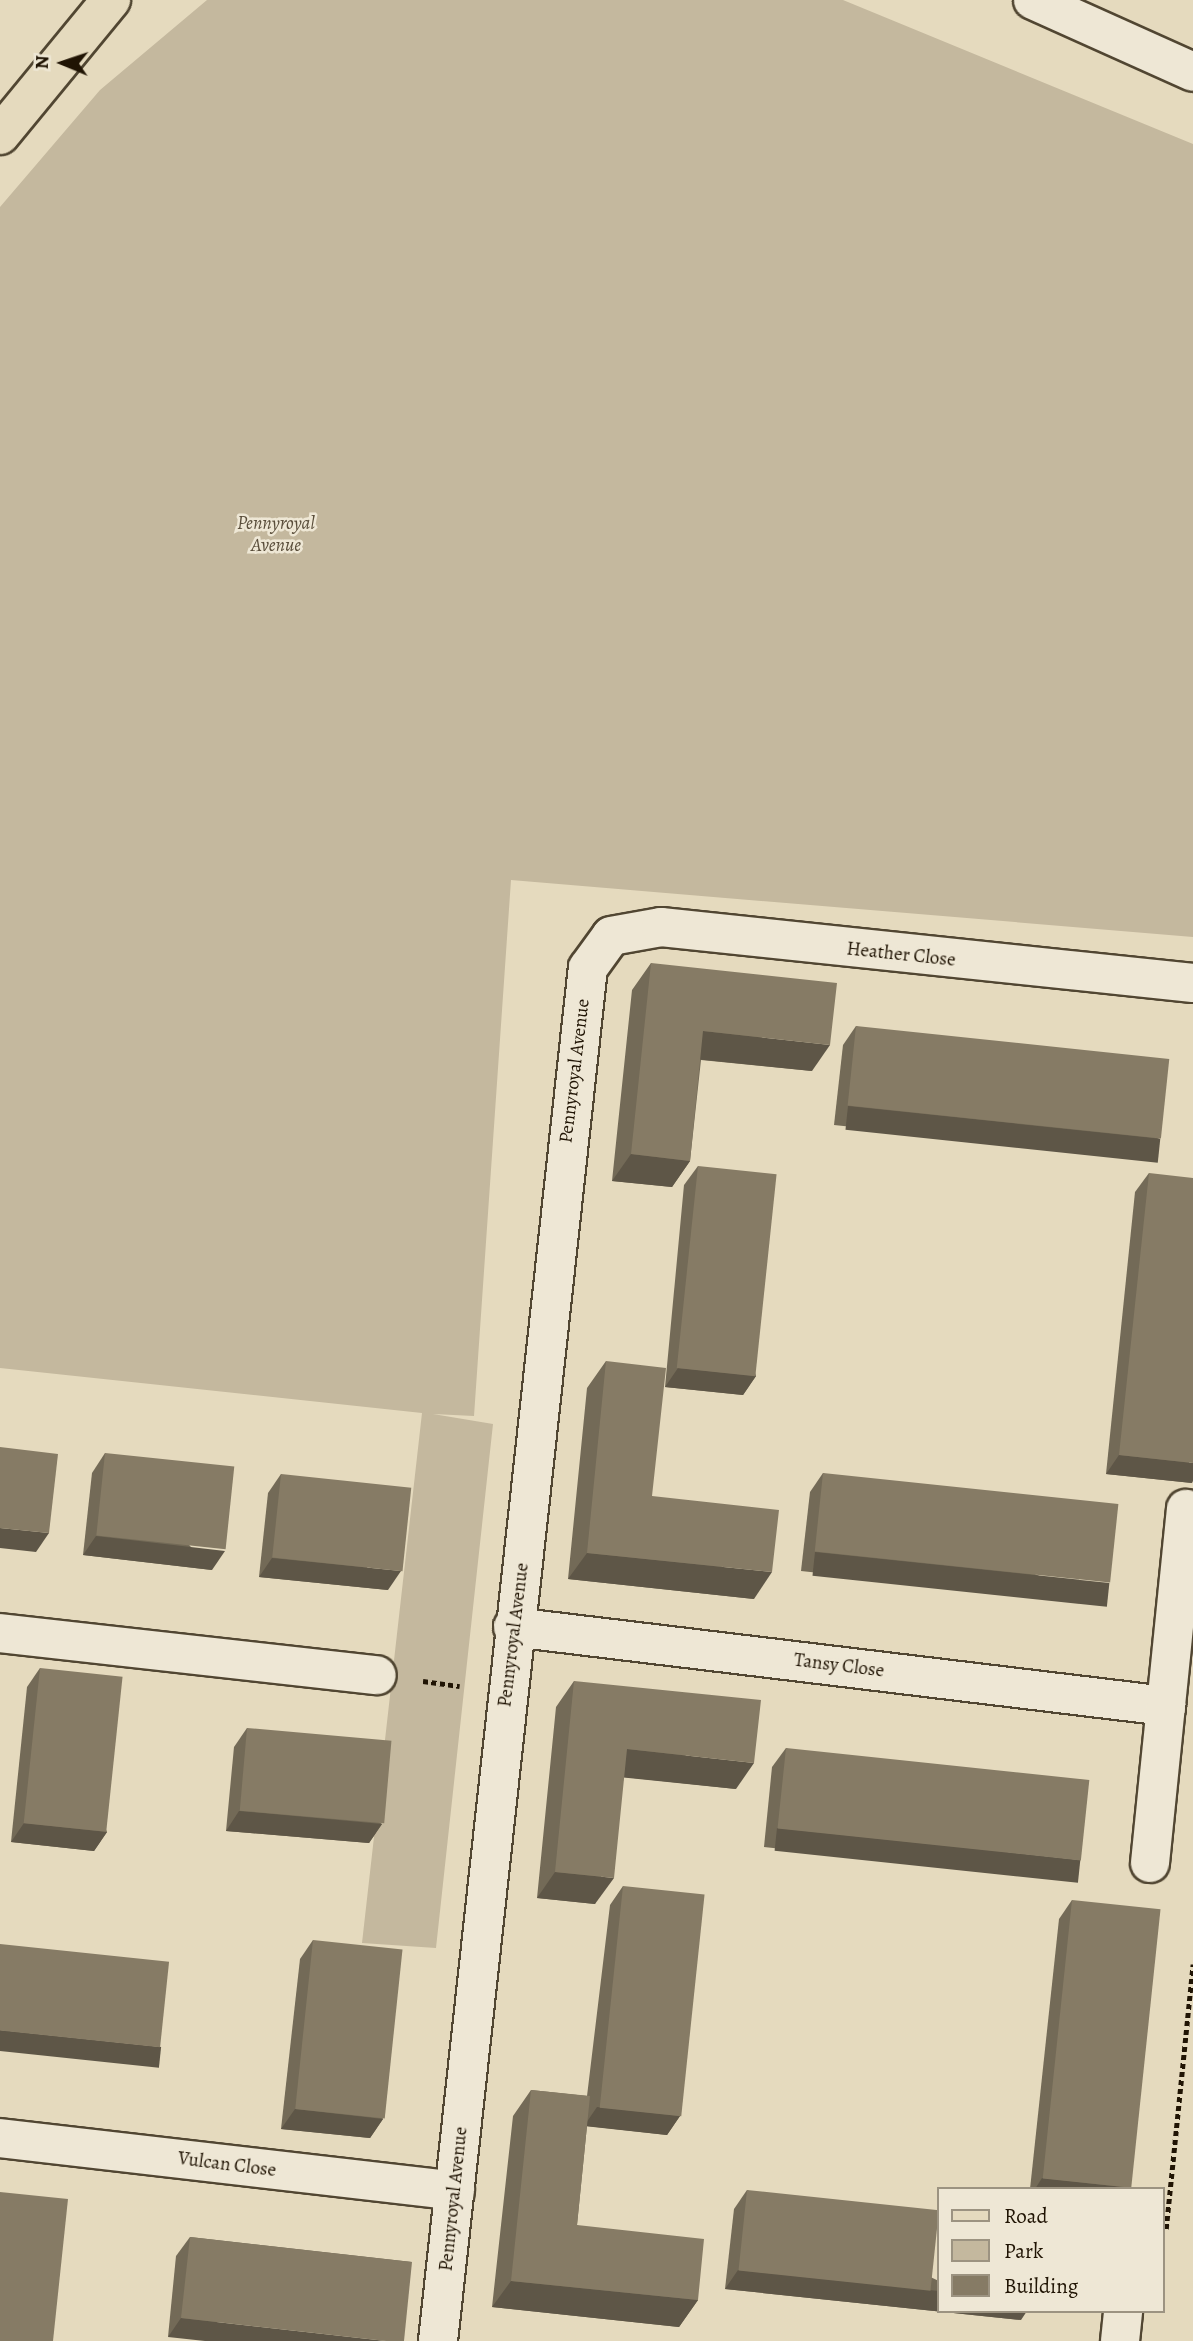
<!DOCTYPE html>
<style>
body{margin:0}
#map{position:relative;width:1193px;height:2341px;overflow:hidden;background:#e5dabe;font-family:Alegreya,serif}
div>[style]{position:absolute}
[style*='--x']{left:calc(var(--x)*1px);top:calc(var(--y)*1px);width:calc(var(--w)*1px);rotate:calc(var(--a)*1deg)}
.green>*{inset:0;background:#c4b89e}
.path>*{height:4.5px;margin-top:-2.25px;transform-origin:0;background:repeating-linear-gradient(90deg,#201404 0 5px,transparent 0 8.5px)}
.roads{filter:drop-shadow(2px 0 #514632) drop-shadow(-2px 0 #514632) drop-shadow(0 2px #514632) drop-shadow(0 -2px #514632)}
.street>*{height:38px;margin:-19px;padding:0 19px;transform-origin:19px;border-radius:19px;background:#eee7d5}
.secondary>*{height:38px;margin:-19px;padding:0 19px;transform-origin:19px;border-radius:19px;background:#eee7d5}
.primary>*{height:38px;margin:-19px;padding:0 19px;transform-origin:19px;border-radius:19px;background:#e5dabe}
.wall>*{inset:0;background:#736a57}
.shaded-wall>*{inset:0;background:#5e5647;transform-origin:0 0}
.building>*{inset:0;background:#867b65;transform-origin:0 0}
span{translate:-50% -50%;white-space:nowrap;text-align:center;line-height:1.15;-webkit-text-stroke:5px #eee7d5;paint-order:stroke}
.park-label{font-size:19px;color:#594d3a;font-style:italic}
.street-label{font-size:19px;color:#201404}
.legend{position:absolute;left:937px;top:2187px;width:228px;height:126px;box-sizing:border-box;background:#eee7d5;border:2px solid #9c9381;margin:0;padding:9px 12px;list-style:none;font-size:21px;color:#201404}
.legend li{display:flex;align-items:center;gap:14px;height:35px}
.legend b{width:35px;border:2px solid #9c9381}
.north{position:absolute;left:28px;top:28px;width:70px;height:70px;-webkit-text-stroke:5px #eee7d5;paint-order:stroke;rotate:272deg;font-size:19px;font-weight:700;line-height:28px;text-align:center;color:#201404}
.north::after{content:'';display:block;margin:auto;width:24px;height:32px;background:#201404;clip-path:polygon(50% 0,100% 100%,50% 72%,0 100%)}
</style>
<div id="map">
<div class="green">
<i style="clip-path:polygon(207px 0,843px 0,1193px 144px,1193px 937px,511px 880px,474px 1416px,433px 1414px,493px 1424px,436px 1948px,362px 1943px,422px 1413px,0 1368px,0 207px,100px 90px)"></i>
</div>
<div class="path">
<i style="--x:423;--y:1681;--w:37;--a:8"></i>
<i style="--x:1166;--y:2229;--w:266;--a:-84.2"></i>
</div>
<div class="roads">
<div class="street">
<i style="--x:513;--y:1627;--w:658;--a:6.9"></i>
<i style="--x:0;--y:1633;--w:379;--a:6.4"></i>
<i style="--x:1150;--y:1863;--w:356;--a:-84.2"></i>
<i style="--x:0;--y:2138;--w:458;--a:6.6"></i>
<i style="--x:438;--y:2341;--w:1381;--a:-83.77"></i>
<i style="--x:588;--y:968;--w:39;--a:-54"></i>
<i style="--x:611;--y:936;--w:51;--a:-10.2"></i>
<i style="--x:661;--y:927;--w:535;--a:6.01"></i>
<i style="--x:1120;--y:2341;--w:30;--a:-84"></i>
</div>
<div class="secondary">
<i style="--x:1033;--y:0;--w:175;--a:24.2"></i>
</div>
<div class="primary">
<i style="--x:0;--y:135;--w:175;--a:-50.6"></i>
</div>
</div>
<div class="wall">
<i style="clip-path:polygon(651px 963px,812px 1071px,701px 1060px,690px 1161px,672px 1187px,612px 1181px,632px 990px)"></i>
<i style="clip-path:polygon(856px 1026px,1160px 1139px,1147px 1158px,834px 1125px,843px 1045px)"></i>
<i style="clip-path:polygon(698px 1166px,756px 1376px,743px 1395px,665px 1387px,684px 1185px)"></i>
<i style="clip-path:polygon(1149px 1173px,1192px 1483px,1106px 1474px,1135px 1192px)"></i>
<i style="clip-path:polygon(606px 1361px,652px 1496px,754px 1599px,568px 1579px,587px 1388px)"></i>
<i style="clip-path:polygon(105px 1453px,212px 1570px,83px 1555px,92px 1473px)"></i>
<i style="clip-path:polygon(823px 1473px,1096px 1603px,801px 1571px,810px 1492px)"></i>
<i style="clip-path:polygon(281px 1474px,388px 1590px,259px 1577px,268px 1493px)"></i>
<i style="clip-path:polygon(40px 1668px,107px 1832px,94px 1851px,11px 1842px,27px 1687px)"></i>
<i style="clip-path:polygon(574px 1681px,736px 1789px,624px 1777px,595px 1904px,537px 1898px,556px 1707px)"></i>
<i style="clip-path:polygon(247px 1728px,382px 1824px,369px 1843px,226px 1831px,234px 1747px)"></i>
<i style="clip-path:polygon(786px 1748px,1067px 1880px,764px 1847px,772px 1767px)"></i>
<i style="clip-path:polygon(623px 1886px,680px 2116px,667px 2135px,587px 2126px,577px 2225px,698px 2300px,679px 2327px,492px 2307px,513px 2116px,531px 2090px,587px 2096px,610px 1905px)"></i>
<i style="clip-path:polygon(1072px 1900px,1130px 2189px,1030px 2189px,1059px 1919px)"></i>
<i style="clip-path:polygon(313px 1940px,383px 2119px,370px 2138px,281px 2129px,300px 1959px)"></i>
<i style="clip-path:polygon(747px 2190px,1021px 2320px,725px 2289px,734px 2209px)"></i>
<i style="clip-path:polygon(190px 2237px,412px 2262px,168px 2337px,176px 2256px)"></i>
</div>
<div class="shaded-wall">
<i style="clip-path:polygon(703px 1031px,830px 1045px,812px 1071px,685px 1058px)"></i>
<i style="left:848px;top:1106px;width:314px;height:24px;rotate:6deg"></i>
<i style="clip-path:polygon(631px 1154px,690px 1161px,672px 1187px,612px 1181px)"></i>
<i style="clip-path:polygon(678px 1368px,756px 1376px,743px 1395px,665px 1387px)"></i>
<i style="clip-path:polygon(1119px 1455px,1193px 1463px,1193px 1481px,1192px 1483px,1106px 1474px)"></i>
<i style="clip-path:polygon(0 1528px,49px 1533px,36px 1552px,0 1548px)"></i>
<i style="clip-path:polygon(96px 1536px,225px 1551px,212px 1570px,83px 1555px)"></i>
<i style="left:815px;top:1552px;width:296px;height:24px;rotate:6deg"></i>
<i style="clip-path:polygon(587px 1553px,772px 1572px,754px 1599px,568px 1579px)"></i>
<i style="clip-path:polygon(272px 1558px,401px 1571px,388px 1590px,259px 1577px)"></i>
<i style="clip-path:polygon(627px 1749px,754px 1763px,736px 1789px,609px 1776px)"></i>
<i style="clip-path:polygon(239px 1811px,382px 1824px,369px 1843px,226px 1831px)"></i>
<i style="clip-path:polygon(24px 1823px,107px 1832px,94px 1851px,11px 1842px)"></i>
<i style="left:777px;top:1828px;width:305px;height:23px;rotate:6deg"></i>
<i style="clip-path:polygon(555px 1872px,614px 1878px,595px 1904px,537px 1898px)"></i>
<i style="left:0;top:2030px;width:162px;height:21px;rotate:6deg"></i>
<i style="clip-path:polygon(597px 2107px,680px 2116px,667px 2135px,584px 2126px)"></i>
<i style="clip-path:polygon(295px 2109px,383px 2119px,370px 2138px,281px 2129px)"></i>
<i style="clip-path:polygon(1042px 2178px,1131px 2188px,1035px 2189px)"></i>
<i style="clip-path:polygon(738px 2270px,939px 2291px,939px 2311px,1027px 2311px,1021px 2320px,725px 2289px)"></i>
<i style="clip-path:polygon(511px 2281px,698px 2300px,679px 2327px,492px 2307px)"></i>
<i style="clip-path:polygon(181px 2318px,386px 2341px,205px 2341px,168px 2337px)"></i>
</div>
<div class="building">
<i style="clip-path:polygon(651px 963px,837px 983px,830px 1045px,703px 1031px,690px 1161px,631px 1154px)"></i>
<i style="left:856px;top:1026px;width:315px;height:80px;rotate:6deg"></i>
<i style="left:698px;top:1166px;width:79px;height:203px;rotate:6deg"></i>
<i style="clip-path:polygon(1149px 1173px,1193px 1178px,1193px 1463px,1119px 1455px)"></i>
<i style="clip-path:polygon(606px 1361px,666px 1368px,652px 1496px,779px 1510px,772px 1572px,587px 1553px)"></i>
<i style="clip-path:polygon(0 1447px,58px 1454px,49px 1533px,0 1528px)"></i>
<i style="left:105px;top:1453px;width:130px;height:83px;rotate:6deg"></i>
<i style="left:823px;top:1473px;width:297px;height:79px;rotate:6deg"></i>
<i style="left:281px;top:1474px;width:131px;height:84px;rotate:6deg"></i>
<i style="left:40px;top:1668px;width:83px;height:156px;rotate:6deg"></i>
<i style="clip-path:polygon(574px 1681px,761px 1700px,754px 1763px,627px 1749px,614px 1878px,555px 1872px)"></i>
<i style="left:247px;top:1728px;width:145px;height:83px;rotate:5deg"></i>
<i style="left:786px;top:1748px;width:305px;height:81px;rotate:6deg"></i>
<i style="left:623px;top:1886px;width:82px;height:223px;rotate:6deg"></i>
<i style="left:1072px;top:1900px;width:89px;height:280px;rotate:6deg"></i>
<i style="left:313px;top:1940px;width:90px;height:170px;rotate:6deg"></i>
<i style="left:0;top:1944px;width:170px;height:86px;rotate:6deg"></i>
<i style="clip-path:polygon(531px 2090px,590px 2096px,577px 2225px,704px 2239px,698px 2300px,511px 2281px)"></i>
<i style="left:747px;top:2190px;width:193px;height:81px;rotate:6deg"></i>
<i style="clip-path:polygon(0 2192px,68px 2199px,53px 2341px,0 2341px)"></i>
<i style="clip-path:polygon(190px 2237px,412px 2262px,404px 2341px,386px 2341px,181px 2318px)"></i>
</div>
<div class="park-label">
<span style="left:276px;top:535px">Pennyroyal<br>Avenue</span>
</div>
<div class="street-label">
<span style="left:901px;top:955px;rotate:6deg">Heather Close</span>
<span style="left:575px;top:1071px;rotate:-83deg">Pennyroyal Avenue</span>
<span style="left:514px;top:1635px;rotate:-83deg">Pennyroyal Avenue</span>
<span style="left:839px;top:1666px;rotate:7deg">Tansy Close</span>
<span style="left:227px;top:2165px;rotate:7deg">Vulcan Close</span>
<span style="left:454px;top:2199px;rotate:-84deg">Pennyroyal Avenue</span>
</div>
<ul class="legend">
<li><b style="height:9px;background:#e5dabe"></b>Road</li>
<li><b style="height:19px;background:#c4b89e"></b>Park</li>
<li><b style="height:19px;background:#867b65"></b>Building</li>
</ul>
<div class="north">N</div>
</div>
